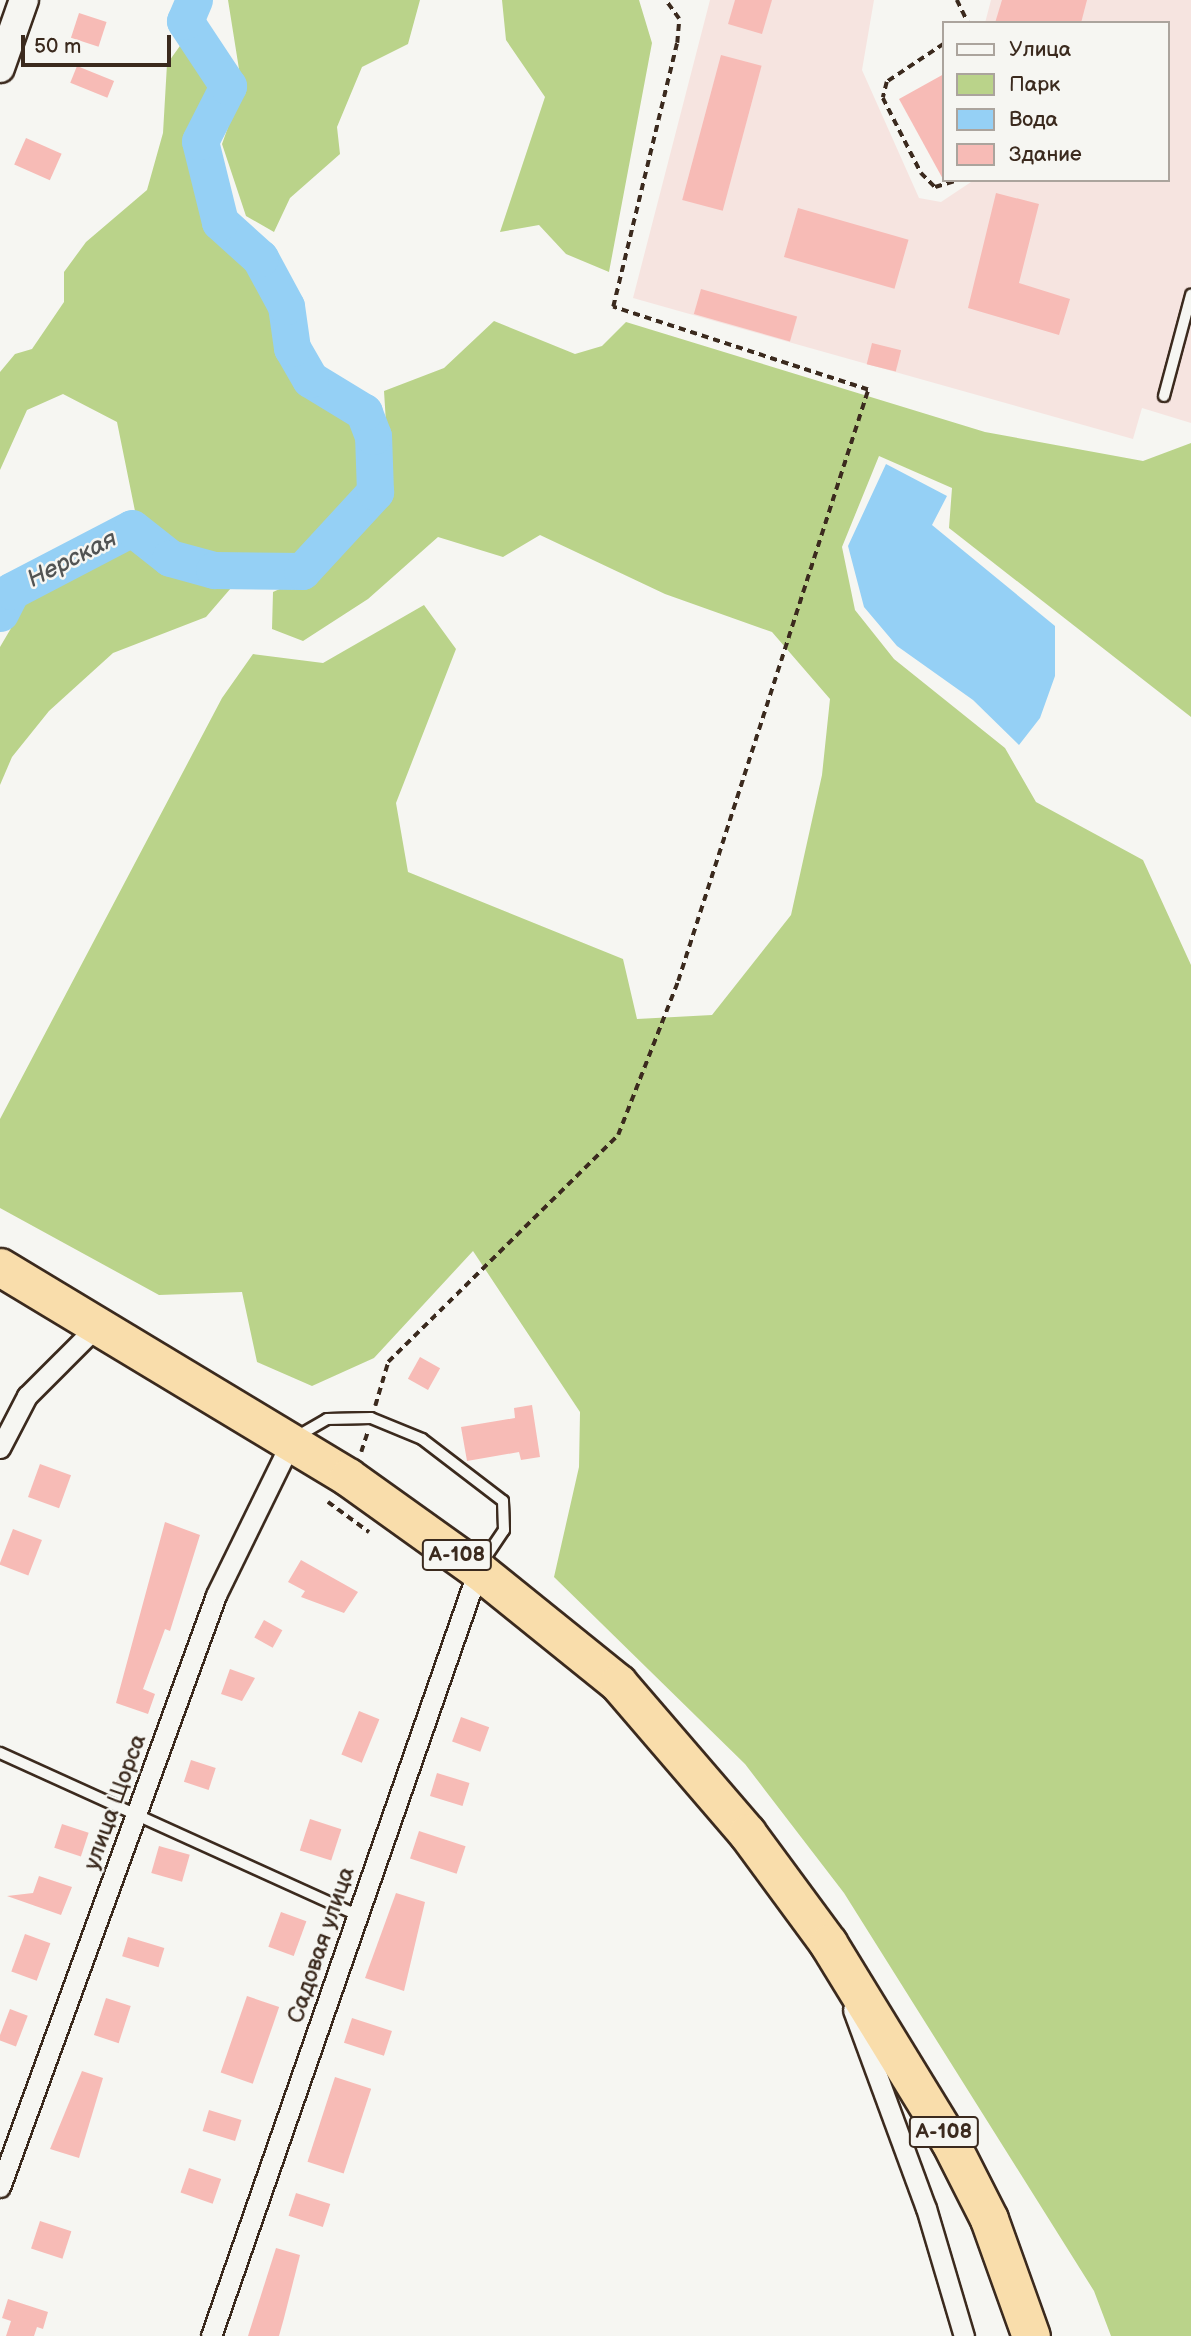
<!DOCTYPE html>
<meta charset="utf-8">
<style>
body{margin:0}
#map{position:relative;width:1191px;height:2336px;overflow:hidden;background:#f6f6f2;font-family:"Balsamiq Sans",sans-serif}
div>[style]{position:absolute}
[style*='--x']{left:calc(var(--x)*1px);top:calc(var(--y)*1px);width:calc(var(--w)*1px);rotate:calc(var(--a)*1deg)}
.built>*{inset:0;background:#f6e4e0}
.green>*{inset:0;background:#bad38a}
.water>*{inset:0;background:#95d0f5}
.river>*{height:37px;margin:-18.5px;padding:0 18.5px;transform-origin:18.5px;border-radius:18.5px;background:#95d0f5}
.building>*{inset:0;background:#f7bbb6;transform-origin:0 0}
.path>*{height:3.5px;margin-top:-1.75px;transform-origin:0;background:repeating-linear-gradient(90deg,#3b2a1e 0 7px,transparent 0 12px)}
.roads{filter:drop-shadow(2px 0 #3b2a1e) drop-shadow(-2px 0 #3b2a1e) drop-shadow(0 2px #3b2a1e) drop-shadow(0 -2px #3b2a1e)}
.lane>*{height:10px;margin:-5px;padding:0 5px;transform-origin:5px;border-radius:5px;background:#f6f6f2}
.street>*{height:19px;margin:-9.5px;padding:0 9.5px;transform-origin:9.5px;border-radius:9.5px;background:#f6f6f2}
.secondary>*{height:28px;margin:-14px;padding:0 14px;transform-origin:14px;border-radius:14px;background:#f6f6f2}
.highway>*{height:37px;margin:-18.5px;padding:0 18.5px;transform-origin:18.5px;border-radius:18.5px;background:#f9ddab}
span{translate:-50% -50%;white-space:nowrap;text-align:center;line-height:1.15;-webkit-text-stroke:5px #f6f6f2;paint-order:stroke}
.shield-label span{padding:2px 5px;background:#f6f6f2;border:2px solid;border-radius:5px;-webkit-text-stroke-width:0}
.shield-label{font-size:21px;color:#3b2a1e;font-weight:700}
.street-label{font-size:23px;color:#3b2a1e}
.water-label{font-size:24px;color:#525454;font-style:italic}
.legend{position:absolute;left:942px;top:21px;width:228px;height:161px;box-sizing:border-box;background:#f6f6f2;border:2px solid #aba49d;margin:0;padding:9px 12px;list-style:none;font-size:21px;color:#3b2a1e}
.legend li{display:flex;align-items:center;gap:14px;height:35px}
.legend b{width:35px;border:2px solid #aba49d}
.scale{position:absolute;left:21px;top:35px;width:150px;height:32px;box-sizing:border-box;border:4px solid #3b2a1e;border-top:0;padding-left:9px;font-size:21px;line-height:24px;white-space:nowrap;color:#3b2a1e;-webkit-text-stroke:5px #f6f6f2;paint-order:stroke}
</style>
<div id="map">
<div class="built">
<i style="clip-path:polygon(710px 0,874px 0,862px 70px,919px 198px,941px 202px,974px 180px,1168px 180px,1168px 23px,985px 23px,991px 0,1191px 0,1191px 423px,1142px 408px,1133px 439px,633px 298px)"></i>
</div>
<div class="green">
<i style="clip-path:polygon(228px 0,420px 0,408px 44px,362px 67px,337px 127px,340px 154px,290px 198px,274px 232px,246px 216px,222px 144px,242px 88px)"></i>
<i style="clip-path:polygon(502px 0,639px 0,652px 43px,609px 272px,566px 254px,539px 225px,500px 232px,545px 97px,506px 40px)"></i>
<i style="clip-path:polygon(182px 43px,205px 69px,213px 91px,189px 141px,211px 225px,253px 264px,273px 308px,278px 348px,295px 375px,357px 422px,363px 488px,298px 561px,225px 558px,176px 542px,136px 516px,117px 422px,63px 394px,27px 410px,0 470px,0 372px,15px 354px,32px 349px,64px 302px,64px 272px,86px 242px,147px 190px,163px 133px,167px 64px)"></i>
<i style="clip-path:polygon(494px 321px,575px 354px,602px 346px,626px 322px,985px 432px,1143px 461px,1191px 443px,1191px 717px,949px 528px,952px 488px,879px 456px,842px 547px,855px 610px,894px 659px,1005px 748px,1036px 802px,1143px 860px,1191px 965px,1191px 2336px,1111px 2336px,1094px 2291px,844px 1893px,745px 1764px,554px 1577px,579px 1467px,580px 1412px,473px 1251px,374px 1358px,312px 1386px,257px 1362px,242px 1292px,159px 1295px,0 1208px,0 1119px,222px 698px,253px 654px,323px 663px,424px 605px,456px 649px,396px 803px,408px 872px,623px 959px,637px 1019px,712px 1015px,791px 915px,822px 775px,830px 699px,772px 632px,665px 594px,540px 535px,503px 557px,438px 537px,368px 599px,303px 641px,272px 629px,273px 592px,308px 576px,390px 487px,384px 391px,444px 368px)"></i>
<i style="clip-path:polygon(135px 542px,158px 568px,231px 588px,206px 617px,113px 653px,49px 711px,12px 757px,0 785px,0 647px,27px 601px,112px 547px)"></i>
</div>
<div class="water">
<i style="clip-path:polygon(886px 464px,947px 496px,932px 525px,1055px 626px,1055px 676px,1040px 718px,1019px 745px,973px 700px,897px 646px,864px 607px,848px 546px)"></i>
</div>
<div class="river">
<i style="--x:0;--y:613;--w:25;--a:-63"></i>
<i style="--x:11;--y:591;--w:136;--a:-27.5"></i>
<i style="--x:132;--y:528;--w:48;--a:38.3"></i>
<i style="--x:170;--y:558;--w:46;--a:15.3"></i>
<i style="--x:214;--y:570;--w:88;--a:0.7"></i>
<i style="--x:302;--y:571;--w:108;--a:-47.3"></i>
<i style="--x:375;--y:492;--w:56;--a:-92"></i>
<i style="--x:373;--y:436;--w:26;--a:-111"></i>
<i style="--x:364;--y:412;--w:63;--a:-148.6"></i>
<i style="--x:310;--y:379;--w:36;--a:-120"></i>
<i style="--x:292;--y:348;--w:42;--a:-98.1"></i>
<i style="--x:286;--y:306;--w:55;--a:-118.4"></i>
<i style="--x:260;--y:258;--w:54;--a:-138"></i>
<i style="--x:220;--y:222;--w:83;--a:-103.9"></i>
<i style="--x:200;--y:141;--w:62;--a:-63"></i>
<i style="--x:228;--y:86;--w:78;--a:-123.5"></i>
<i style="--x:185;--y:21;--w:23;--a:-67"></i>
</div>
<div class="building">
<i style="clip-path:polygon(735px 0,772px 0,762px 34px,728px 24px)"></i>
<i style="clip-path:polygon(1002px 0,1087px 0,1081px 23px,995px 23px)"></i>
<i style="left:79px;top:13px;width:29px;height:26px;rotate:18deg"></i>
<i style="left:721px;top:55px;width:42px;height:150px;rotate:15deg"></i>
<i style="left:77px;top:66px;width:40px;height:18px;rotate:22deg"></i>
<i style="clip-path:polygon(944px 74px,944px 181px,899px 99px)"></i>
<i style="left:26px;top:138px;width:39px;height:29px;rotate:24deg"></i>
<i style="clip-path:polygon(996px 193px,1039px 204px,1019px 283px,1070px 299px,1059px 335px,968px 308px)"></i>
<i style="left:798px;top:208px;width:115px;height:51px;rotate:16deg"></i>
<i style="left:701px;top:289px;width:100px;height:26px;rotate:16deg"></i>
<i style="left:872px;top:343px;width:30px;height:22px;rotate:14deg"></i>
<i style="left:420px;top:1357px;width:23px;height:25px;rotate:29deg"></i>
<i style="clip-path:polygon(532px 1405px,540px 1457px,521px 1460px,519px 1452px,467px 1461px,461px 1427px,515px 1418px,514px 1408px)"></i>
<i style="left:40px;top:1464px;width:33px;height:35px;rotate:20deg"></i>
<i style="clip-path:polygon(165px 1522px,200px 1535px,170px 1631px,165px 1629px,143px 1689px,155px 1694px,148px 1714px,116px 1703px)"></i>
<i style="left:13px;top:1529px;width:31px;height:38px;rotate:21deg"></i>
<i style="clip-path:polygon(301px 1560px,358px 1592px,344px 1613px,301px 1597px,305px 1591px,288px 1582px)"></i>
<i style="left:264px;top:1620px;width:21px;height:20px;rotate:29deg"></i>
<i style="clip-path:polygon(230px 1669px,255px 1678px,242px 1701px,221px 1694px)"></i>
<i style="left:359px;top:1711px;width:22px;height:47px;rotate:22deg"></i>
<i style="left:461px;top:1717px;width:30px;height:26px;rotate:20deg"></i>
<i style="left:191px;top:1760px;width:26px;height:23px;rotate:18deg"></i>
<i style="left:437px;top:1773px;width:34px;height:24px;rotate:17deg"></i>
<i style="left:310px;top:1819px;width:33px;height:33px;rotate:18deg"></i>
<i style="left:62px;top:1824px;width:28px;height:25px;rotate:18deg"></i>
<i style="left:419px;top:1831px;width:49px;height:29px;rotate:18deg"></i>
<i style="left:159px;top:1846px;width:32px;height:28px;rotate:16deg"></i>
<i style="clip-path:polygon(39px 1876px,72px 1887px,61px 1915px,7px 1896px,33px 1893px)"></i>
<i style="clip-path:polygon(396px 1893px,425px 1902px,404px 1991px,365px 1978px)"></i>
<i style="left:281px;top:1912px;width:27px;height:37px;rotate:20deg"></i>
<i style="left:25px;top:1934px;width:27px;height:40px;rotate:20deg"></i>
<i style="left:128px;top:1937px;width:38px;height:20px;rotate:17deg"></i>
<i style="left:247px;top:1996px;width:34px;height:81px;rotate:19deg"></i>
<i style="left:106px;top:1998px;width:26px;height:39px;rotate:18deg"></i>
<i style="left:10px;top:2009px;width:19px;height:33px;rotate:21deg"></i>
<i style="left:352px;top:2018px;width:42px;height:26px;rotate:18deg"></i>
<i style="clip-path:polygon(82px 2071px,103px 2078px,79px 2158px,50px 2149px)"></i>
<i style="left:335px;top:2077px;width:38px;height:89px;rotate:18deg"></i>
<i style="left:209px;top:2110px;width:34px;height:22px;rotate:17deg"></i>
<i style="left:189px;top:2168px;width:34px;height:26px;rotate:19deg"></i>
<i style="left:296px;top:2193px;width:36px;height:24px;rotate:18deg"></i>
<i style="left:40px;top:2221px;width:33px;height:29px;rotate:18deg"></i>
<i style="clip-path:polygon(276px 2248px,300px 2255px,284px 2318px,279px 2336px,248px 2336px)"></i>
<i style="clip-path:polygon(8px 2299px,48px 2312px,43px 2329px,37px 2327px,34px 2336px,6px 2336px,11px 2321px,2px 2318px)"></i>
</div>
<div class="path">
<i style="--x:957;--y:0;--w:25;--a:64"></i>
<i style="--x:944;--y:44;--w:69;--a:146.3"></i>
<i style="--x:887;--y:82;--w:16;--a:104"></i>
<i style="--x:883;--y:98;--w:84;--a:63.1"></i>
<i style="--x:921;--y:173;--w:20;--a:45"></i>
<i style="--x:935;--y:187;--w:24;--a:-17"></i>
<i style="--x:375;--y:1406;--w:46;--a:-73.5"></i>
<i style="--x:388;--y:1362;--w:323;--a:-44.6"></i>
<i style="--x:618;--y:1135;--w:165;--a:-68.7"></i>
<i style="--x:678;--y:981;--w:621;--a:-72.18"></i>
<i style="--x:868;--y:390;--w:268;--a:-162"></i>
<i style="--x:613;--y:307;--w:272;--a:-76.4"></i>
<i style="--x:677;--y:43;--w:24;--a:-85"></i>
<i style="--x:679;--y:19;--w:24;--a:-126"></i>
<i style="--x:361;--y:1452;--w:20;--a:-72"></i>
<i style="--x:328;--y:1502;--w:51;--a:36.2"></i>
</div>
<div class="roads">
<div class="lane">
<i style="--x:1164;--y:396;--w:105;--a:-75"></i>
<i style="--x:296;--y:1437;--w:36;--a:-30"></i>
<i style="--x:327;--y:1419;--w:44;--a:-1.3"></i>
<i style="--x:371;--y:1418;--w:55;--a:22.4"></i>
<i style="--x:422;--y:1439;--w:102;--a:37.4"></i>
<i style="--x:503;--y:1501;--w:29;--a:88"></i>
<i style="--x:504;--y:1530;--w:40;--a:124"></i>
<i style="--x:0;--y:1753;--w:392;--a:24.4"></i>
</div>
<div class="street">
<i style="--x:0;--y:1448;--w:59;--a:-62.6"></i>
<i style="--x:27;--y:1396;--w:102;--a:-45"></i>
<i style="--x:853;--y:2010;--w:211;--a:69.8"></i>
<i style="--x:926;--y:2208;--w:134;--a:73.5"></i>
<i style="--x:0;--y:2187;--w:630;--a:-69.95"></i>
<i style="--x:216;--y:1595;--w:173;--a:-63.9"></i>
<i style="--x:211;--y:2336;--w:811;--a:-70.78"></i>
</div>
<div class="secondary">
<i style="--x:0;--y:68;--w:72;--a:-70.6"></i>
</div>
<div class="highway">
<i style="--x:0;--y:1267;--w:406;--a:31.1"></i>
<i style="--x:348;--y:1477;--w:160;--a:35.6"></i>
<i style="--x:478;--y:1570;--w:180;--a:38.9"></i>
<i style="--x:618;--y:1683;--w:198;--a:49.3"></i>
<i style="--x:747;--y:1833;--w:137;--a:53.6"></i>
<i style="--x:828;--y:1943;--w:233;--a:58.5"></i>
<i style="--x:950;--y:2142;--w:86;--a:63.1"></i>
<i style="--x:989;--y:2219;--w:124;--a:70.3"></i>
</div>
</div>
<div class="shield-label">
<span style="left:457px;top:1555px">А-108</span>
<span style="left:944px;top:2132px">А-108</span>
</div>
<div class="street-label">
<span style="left:115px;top:1802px;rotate:-70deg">улица Щорса</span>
<span style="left:321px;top:1945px;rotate:-71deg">Садовая улица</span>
</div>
<div class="water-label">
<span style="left:72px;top:559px;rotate:-27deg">Нерская</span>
</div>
<ul class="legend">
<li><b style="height:9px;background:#f6f6f2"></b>Улица</li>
<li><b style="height:19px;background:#bad38a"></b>Парк</li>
<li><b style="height:19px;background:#95d0f5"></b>Вода</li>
<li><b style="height:19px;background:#f7bbb6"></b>Здание</li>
</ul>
<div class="scale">50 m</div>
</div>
